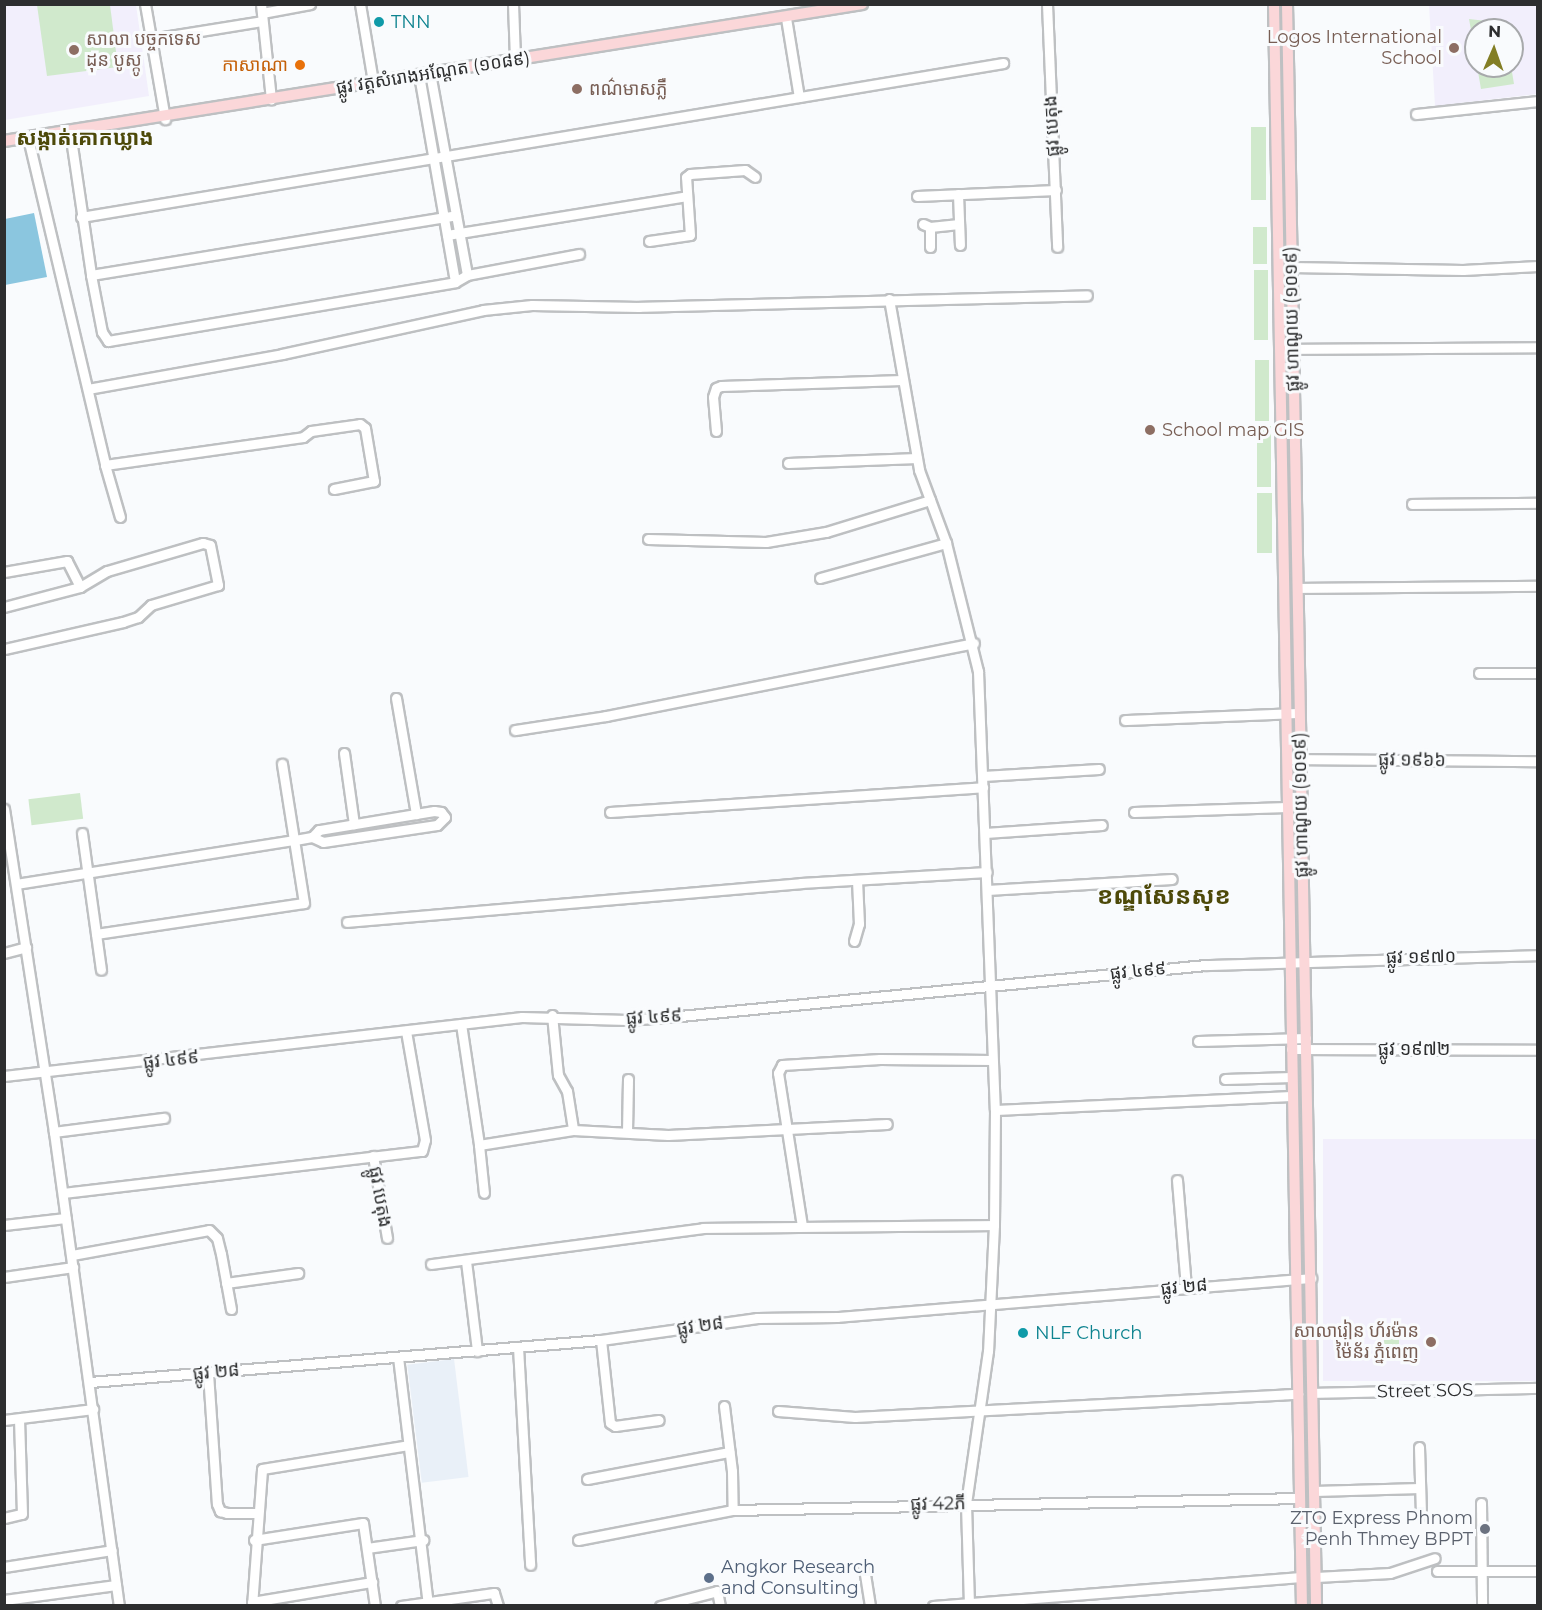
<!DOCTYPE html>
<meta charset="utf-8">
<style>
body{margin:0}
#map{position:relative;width:1542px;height:1610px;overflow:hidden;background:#f9fbfd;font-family:Montserrat,"Noto Sans Khmer",sans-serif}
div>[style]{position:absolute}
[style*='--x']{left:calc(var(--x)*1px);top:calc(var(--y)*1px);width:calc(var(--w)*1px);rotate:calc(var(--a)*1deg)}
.built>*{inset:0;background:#e9f0f8;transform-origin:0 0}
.education>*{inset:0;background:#f2effc;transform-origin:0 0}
.green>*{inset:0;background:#d0e9cc;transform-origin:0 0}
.water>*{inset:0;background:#8bc6df}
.roads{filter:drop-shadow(2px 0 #bec0c2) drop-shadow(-2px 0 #bec0c2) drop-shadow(0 2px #bec0c2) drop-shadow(0 -2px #bec0c2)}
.minor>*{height:9px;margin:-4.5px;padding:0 4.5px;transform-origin:4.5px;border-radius:4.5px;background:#fff}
.major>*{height:10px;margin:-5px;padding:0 5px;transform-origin:5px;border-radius:5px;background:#fbd7d9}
.dots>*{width:16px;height:16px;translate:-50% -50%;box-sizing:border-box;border:3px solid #f9fbfd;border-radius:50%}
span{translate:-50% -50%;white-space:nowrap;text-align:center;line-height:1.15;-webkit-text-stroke:6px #f9fbfd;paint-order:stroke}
.culture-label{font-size:18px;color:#0d838f}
.left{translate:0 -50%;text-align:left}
.education-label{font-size:18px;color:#785e54}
.right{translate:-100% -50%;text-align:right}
.food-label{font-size:18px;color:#c56008}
.street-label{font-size:18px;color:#2d2e2f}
.worship-label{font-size:18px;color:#5b616d}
.service-label{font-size:18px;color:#4e5e75}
.quarter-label{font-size:21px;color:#4d4909;font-weight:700}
.district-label{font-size:24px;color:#4d4909;font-weight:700}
.frame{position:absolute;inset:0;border:6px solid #2d2e2f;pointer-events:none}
.north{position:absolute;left:1464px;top:18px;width:60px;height:60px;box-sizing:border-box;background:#f9fbfd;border:2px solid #a7a9ab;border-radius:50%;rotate:2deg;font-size:16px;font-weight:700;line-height:24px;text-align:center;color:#2d2e2f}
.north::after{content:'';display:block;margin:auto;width:21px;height:27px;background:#837e25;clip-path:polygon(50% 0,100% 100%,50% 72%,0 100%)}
</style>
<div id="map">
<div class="built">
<i style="left:454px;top:1359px;width:119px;height:47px;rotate:83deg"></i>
</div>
<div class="education">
<i style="clip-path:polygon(5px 5px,136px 5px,149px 96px,5px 120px)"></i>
<i style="clip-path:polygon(evenodd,1429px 5px,1537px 5px,1537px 94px,1435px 106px,1429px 5px,1476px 30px,1512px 30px,1512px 66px,1476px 66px,1476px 30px)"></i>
<i style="left:1537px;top:1139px;width:242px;height:214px;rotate:90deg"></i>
</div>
<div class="green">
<i style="clip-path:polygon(37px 5px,110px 5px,118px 67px,47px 76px)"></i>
<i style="clip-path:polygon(1469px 19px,1504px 23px,1505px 30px,1476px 30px,1476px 58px)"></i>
<i style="clip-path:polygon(1477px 66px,1511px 66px,1514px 84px,1481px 89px)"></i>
<i style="left:1251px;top:127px;width:15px;height:73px"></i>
<i style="left:1253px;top:227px;width:14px;height:37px"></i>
<i style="left:1254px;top:270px;width:14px;height:70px"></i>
<i style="left:1255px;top:360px;width:14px;height:61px"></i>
<i style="left:1271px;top:426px;width:61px;height:14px;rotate:90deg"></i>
<i style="left:1257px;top:493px;width:15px;height:60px"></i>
<i style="left:80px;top:793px;width:26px;height:52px;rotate:83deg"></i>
<i style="left:1384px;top:1329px;width:15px;height:28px"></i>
</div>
<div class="water">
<i style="clip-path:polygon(34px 213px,47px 277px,5px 285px,5px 219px)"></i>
</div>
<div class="roads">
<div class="minor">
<i style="--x:145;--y:4;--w:117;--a:80.1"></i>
<i style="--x:261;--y:4;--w:96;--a:84"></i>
<i style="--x:360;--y:4;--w:79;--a:80.5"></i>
<i style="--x:513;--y:4;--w:55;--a:87.9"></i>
<i style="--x:1047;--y:4;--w:243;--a:87.6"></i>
<i style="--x:262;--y:13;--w:49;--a:-10.6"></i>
<i style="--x:786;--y:18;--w:80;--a:80.7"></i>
<i style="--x:151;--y:39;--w:112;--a:-9.2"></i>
<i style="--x:430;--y:73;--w:205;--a:79.6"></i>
<i style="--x:419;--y:75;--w:210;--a:80.1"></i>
<i style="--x:1416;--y:114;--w:123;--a:-6.1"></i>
<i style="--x:70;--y:132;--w:145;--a:81.6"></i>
<i style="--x:91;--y:275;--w:58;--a:79.1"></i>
<i style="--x:102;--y:332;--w:11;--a:56"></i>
<i style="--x:108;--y:341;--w:352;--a:-9.6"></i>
<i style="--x:455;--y:282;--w:14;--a:-30"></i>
<i style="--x:467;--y:275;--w:114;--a:-10.6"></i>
<i style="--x:28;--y:138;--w:336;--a:76.7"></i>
<i style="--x:105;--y:465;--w:54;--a:73.9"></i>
<i style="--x:958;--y:194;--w:51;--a:87.8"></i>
<i style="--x:917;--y:196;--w:139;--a:-2.5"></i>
<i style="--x:81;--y:217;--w:935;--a:-9.48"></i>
<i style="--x:923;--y:224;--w:8;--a:23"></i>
<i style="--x:930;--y:227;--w:29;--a:-6"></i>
<i style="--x:447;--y:235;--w:243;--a:-9.2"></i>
<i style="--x:649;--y:241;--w:41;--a:-8.3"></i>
<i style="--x:690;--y:235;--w:58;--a:-93.9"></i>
<i style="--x:686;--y:177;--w:5;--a:-37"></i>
<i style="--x:690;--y:174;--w:55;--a:-4.2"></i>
<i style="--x:745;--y:170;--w:12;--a:35"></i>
<i style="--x:930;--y:247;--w:20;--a:-90"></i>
<i style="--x:1291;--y:267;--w:172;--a:1"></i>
<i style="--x:1463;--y:270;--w:75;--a:-3.1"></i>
<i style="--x:91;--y:275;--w:370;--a:-9.3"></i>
<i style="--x:889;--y:299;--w:174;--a:80"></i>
<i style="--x:919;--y:470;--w:78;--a:69.7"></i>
<i style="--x:946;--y:543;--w:132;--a:76"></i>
<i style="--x:978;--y:671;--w:439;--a:87.8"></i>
<i style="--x:995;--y:1110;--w:115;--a:90.5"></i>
<i style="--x:994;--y:1225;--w:126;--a:92.7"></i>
<i style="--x:988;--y:1351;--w:155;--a:98.2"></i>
<i style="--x:966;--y:1504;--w:99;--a:88.3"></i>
<i style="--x:1280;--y:349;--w:258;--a:-0.4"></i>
<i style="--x:88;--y:389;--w:197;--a:-10.2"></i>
<i style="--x:282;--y:354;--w:206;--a:-12.3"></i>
<i style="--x:483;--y:310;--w:49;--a:-5.8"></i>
<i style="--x:532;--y:305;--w:107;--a:1.1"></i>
<i style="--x:639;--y:307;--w:448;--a:-1.5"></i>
<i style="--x:716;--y:431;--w:34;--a:-95"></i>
<i style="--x:713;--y:397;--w:9;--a:-72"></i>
<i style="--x:716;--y:388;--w:5;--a:-22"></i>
<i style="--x:721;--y:386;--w:181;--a:-1.9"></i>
<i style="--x:788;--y:463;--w:129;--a:-2.2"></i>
<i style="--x:105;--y:465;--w:200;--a:-8"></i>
<i style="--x:303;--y:437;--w:10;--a:-37"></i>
<i style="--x:311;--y:431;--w:49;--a:-8.1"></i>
<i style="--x:360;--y:424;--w:6;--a:39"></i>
<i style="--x:365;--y:428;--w:54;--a:80.4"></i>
<i style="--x:374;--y:481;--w:41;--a:168.7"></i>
<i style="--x:1412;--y:504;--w:126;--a:-0.5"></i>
<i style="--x:648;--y:539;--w:118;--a:1.5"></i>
<i style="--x:766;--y:542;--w:61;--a:-9.5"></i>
<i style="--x:826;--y:532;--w:109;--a:-17.1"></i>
<i style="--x:4;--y:572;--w:64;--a:-9.9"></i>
<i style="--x:67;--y:561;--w:29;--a:63"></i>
<i style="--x:820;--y:578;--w:131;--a:-15.5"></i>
<i style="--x:1297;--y:588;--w:241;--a:-0.5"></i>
<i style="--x:4;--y:607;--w:79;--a:-14.7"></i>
<i style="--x:80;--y:587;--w:31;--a:-31"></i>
<i style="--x:107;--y:571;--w:100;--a:-16.3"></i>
<i style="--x:203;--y:543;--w:7;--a:16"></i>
<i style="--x:210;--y:545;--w:41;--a:78.7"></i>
<i style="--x:218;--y:585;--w:70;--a:163.4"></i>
<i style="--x:151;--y:605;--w:18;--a:137"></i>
<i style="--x:138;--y:617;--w:16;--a:162"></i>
<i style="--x:123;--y:622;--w:122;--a:167.2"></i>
<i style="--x:1479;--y:673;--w:59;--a:0"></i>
<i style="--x:396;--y:698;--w:118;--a:80.2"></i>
<i style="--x:1125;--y:720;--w:174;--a:-2.3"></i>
<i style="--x:515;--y:730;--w:92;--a:-8.7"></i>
<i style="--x:606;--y:716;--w:375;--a:-11.2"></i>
<i style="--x:344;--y:753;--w:72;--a:82"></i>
<i style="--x:1287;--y:759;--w:251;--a:0.5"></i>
<i style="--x:983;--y:776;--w:116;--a:-3.5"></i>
<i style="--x:4;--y:809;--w:327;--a:81.2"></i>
<i style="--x:54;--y:1132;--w:478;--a:82.2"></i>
<i style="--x:610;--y:812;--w:374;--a:-3.8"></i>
<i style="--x:1134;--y:812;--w:153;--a:-1.9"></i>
<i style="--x:82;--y:833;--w:138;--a:82.1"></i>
<i style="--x:985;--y:833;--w:117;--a:-3.9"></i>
<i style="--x:16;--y:884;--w:282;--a:-9"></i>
<i style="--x:295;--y:840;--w:17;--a:-10"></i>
<i style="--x:312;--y:837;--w:12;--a:24"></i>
<i style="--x:323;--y:842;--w:115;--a:-8.5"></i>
<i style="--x:437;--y:825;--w:11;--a:-45"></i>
<i style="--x:445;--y:817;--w:6;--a:-129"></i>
<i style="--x:441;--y:812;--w:7;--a:-172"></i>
<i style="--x:434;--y:811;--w:117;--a:170.6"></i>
<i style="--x:319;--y:830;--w:10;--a:135"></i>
<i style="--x:987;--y:890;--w:185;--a:-3.4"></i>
<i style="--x:347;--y:922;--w:456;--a:-4.9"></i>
<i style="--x:801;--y:883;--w:186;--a:-3.4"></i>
<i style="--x:96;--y:934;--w:210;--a:-8.5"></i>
<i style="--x:304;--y:903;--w:141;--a:-99"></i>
<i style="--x:854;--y:941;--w:18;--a:-74"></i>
<i style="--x:859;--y:924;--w:44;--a:-92.6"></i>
<i style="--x:4;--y:953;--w:23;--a:-15"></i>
<i style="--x:552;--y:1015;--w:60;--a:84.3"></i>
<i style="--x:558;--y:1075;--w:18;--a:61"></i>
<i style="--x:567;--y:1091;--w:39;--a:81"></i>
<i style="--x:461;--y:1024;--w:122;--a:81.5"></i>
<i style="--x:479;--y:1145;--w:95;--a:-9.1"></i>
<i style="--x:573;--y:1130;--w:95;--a:3"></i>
<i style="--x:668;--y:1135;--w:219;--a:-2.9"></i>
<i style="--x:1198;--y:1041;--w:108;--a:-1.6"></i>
<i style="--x:1291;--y:1049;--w:247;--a:0.2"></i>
<i style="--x:4;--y:1076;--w:521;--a:-6.5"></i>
<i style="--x:522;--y:1017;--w:105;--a:1.6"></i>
<i style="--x:627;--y:1020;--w:53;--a:-4.3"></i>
<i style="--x:680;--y:1016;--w:528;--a:-5.54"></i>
<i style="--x:1206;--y:965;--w:332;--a:-1.7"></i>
<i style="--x:1225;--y:1079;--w:67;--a:-1.7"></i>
<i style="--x:995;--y:1110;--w:297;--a:-2.7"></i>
<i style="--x:54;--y:1132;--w:111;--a:-7.3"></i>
<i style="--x:627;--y:1132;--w:53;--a:-88.9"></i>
<i style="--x:479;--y:1145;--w:48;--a:84.1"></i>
<i style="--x:373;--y:1156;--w:83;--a:80.3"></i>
<i style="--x:1177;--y:1180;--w:107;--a:85.2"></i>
<i style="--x:63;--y:1193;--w:361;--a:-6.7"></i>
<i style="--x:422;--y:1151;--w:11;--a:-75"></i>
<i style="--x:425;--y:1140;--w:111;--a:-99.9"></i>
<i style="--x:4;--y:1225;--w:62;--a:-6.4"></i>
<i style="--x:802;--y:1226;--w:155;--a:-98.9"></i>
<i style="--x:778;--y:1073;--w:9;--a:-63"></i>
<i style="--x:782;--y:1065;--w:98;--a:-3.5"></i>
<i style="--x:880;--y:1059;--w:112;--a:0.5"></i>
<i style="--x:72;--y:1255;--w:139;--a:-10.3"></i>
<i style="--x:209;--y:1230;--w:11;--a:45"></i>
<i style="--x:217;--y:1238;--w:16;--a:76"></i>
<i style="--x:221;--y:1254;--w:56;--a:79.7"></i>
<i style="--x:466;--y:1261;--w:91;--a:83"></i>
<i style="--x:431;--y:1264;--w:274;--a:-7.5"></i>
<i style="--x:703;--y:1228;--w:291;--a:-0.6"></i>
<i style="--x:4;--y:1277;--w:70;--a:-8.2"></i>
<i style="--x:226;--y:1283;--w:73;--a:-7.9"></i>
<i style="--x:601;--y:1340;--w:83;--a:83.8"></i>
<i style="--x:610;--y:1423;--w:6;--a:31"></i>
<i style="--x:615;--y:1426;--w:44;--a:-7.8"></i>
<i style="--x:518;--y:1347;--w:218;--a:86.8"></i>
<i style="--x:398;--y:1357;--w:251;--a:83.1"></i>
<i style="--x:208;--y:1373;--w:131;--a:86.1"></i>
<i style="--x:217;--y:1504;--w:8;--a:67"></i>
<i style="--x:220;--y:1511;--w:7;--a:16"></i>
<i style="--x:227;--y:1513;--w:29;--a:0"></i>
<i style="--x:90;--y:1382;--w:513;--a:-4.7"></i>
<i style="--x:601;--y:1340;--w:158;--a:-8"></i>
<i style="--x:757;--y:1318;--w:80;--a:-0.7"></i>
<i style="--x:837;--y:1317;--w:476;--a:-4.7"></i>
<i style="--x:1313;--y:1393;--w:225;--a:-1.3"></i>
<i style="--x:724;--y:1406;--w:65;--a:83"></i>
<i style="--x:732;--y:1471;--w:39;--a:89"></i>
<i style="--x:778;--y:1411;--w:77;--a:4.5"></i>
<i style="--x:855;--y:1417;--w:444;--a:-3"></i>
<i style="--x:4;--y:1420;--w:90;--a:-7"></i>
<i style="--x:1419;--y:1447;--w:68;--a:88.3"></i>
<i style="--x:587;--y:1479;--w:145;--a:-10.8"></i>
<i style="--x:1314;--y:1491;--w:106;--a:-1.6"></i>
<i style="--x:1481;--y:1503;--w:103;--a:89.4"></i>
<i style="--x:4;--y:1518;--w:18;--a:-13"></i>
<i style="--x:22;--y:1514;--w:95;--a:-91.8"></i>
<i style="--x:254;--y:1540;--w:110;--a:-8.9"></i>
<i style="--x:363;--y:1523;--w:84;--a:81.8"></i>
<i style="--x:578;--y:1540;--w:158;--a:-11"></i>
<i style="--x:733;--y:1510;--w:567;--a:-1.21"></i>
<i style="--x:367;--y:1548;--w:57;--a:-8.1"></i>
<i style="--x:4;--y:1567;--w:109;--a:-8.9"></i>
<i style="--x:864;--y:1568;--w:38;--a:81"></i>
<i style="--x:1437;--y:1571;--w:101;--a:0"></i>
<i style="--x:1316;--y:1577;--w:74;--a:-3.1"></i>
<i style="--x:1390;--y:1573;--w:47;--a:-18.4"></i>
<i style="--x:4;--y:1600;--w:113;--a:-7.6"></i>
<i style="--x:252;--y:1602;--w:122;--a:-9.5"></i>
<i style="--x:252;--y:1606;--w:137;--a:-85.8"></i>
<i style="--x:262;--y:1469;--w:148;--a:-9.3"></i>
<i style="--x:401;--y:1606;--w:94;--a:-8"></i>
<i style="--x:494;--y:1593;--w:14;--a:73"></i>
<i style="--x:660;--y:1606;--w:59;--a:-14.7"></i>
<i style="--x:717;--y:1591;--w:15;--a:79"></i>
<i style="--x:933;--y:1606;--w:369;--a:-4.5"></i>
</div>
<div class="major">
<i style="--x:1274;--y:4;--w:1602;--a:89"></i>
<i style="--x:1287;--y:4;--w:1602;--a:88.96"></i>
<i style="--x:4;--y:141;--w:869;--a:-9.07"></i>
</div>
</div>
<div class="dots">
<i style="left:379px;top:22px;background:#0f9aa8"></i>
<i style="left:1454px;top:48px;background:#8d6e63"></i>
<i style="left:74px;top:50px;background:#8d6e63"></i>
<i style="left:300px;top:65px;background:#e8710a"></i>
<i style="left:577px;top:89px;background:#8d6e63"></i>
<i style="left:1150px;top:430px;background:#8d6e63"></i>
<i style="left:1023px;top:1333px;background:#0f9aa8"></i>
<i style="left:1431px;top:1342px;background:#8d6e63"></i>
<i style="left:1485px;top:1529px;background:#6b7280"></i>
<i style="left:709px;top:1578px;background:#5c6f8a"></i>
</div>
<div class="culture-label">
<span class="left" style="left:391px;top:22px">TNN</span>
<span class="left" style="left:1035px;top:1333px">NLF Church</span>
</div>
<div class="education-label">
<span class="right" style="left:1442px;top:48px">Logos International<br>School</span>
<span class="left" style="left:86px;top:50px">សាលា បច្ចកទេស<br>ដុន បូស្កូ</span>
<span class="left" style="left:589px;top:89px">ពណ៌មាសភ្លឺ</span>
<span class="left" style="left:1162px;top:430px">School map GIS</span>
<span class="right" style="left:1419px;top:1342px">សាលារៀន ហ័រម៉ាន<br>ម៉ៃន័រ ភ្នំពេញ</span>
</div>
<div class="food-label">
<span class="right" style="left:288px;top:65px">កាសាណា</span>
</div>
<div class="street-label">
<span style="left:433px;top:73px;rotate:-9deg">ផ្លូវ វត្តសំរោងអណ្ដែត (១០៨៩)</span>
<span style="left:1052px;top:126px;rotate:-93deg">ផ្លូវ បេតុង</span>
<span style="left:1292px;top:319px;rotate:-91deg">ផ្លូវ ហាណូយ (១០១៩)</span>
<span style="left:1412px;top:760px;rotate:1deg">ផ្លូវ ១៩៦៦</span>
<span style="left:1301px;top:805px;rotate:-91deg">ផ្លូវ ហាណូយ (១០១៩)</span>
<span style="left:1421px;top:957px;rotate:-1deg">ផ្លូវ ១៩៧០</span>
<span style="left:1138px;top:971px;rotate:-6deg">ផ្លូវ ៤៩៩</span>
<span style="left:654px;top:1017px;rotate:-3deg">ផ្លូវ ៤៩៩</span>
<span style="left:1414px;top:1049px">ផ្លូវ ១៩៧២</span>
<span style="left:171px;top:1060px;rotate:-6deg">ផ្លូវ ៤៩៩</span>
<span style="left:380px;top:1197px;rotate:80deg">ផ្លូវ បេតុង</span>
<span style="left:1184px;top:1287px;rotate:-5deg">ផ្លូវ ២៨</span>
<span style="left:700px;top:1326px;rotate:-8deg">ផ្លូវ ២៨</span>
<span style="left:216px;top:1372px;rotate:-5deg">ផ្លូវ ២៨</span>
<span style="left:1425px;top:1391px;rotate:-1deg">Street SOS</span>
<span style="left:938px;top:1504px;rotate:-1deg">ផ្លូវ 42ភី</span>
</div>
<div class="worship-label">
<span class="right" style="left:1473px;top:1529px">ZTO Express Phnom<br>Penh Thmey BPPT</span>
</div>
<div class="service-label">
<span class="left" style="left:721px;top:1578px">Angkor Research<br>and Consulting</span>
</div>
<div class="quarter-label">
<span style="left:85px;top:138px">សង្កាត់គោកឃ្លាង</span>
</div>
<div class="district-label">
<span style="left:1164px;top:896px">ខណ្ឌសែនសុខ</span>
</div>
<div class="frame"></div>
<div class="north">N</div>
</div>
